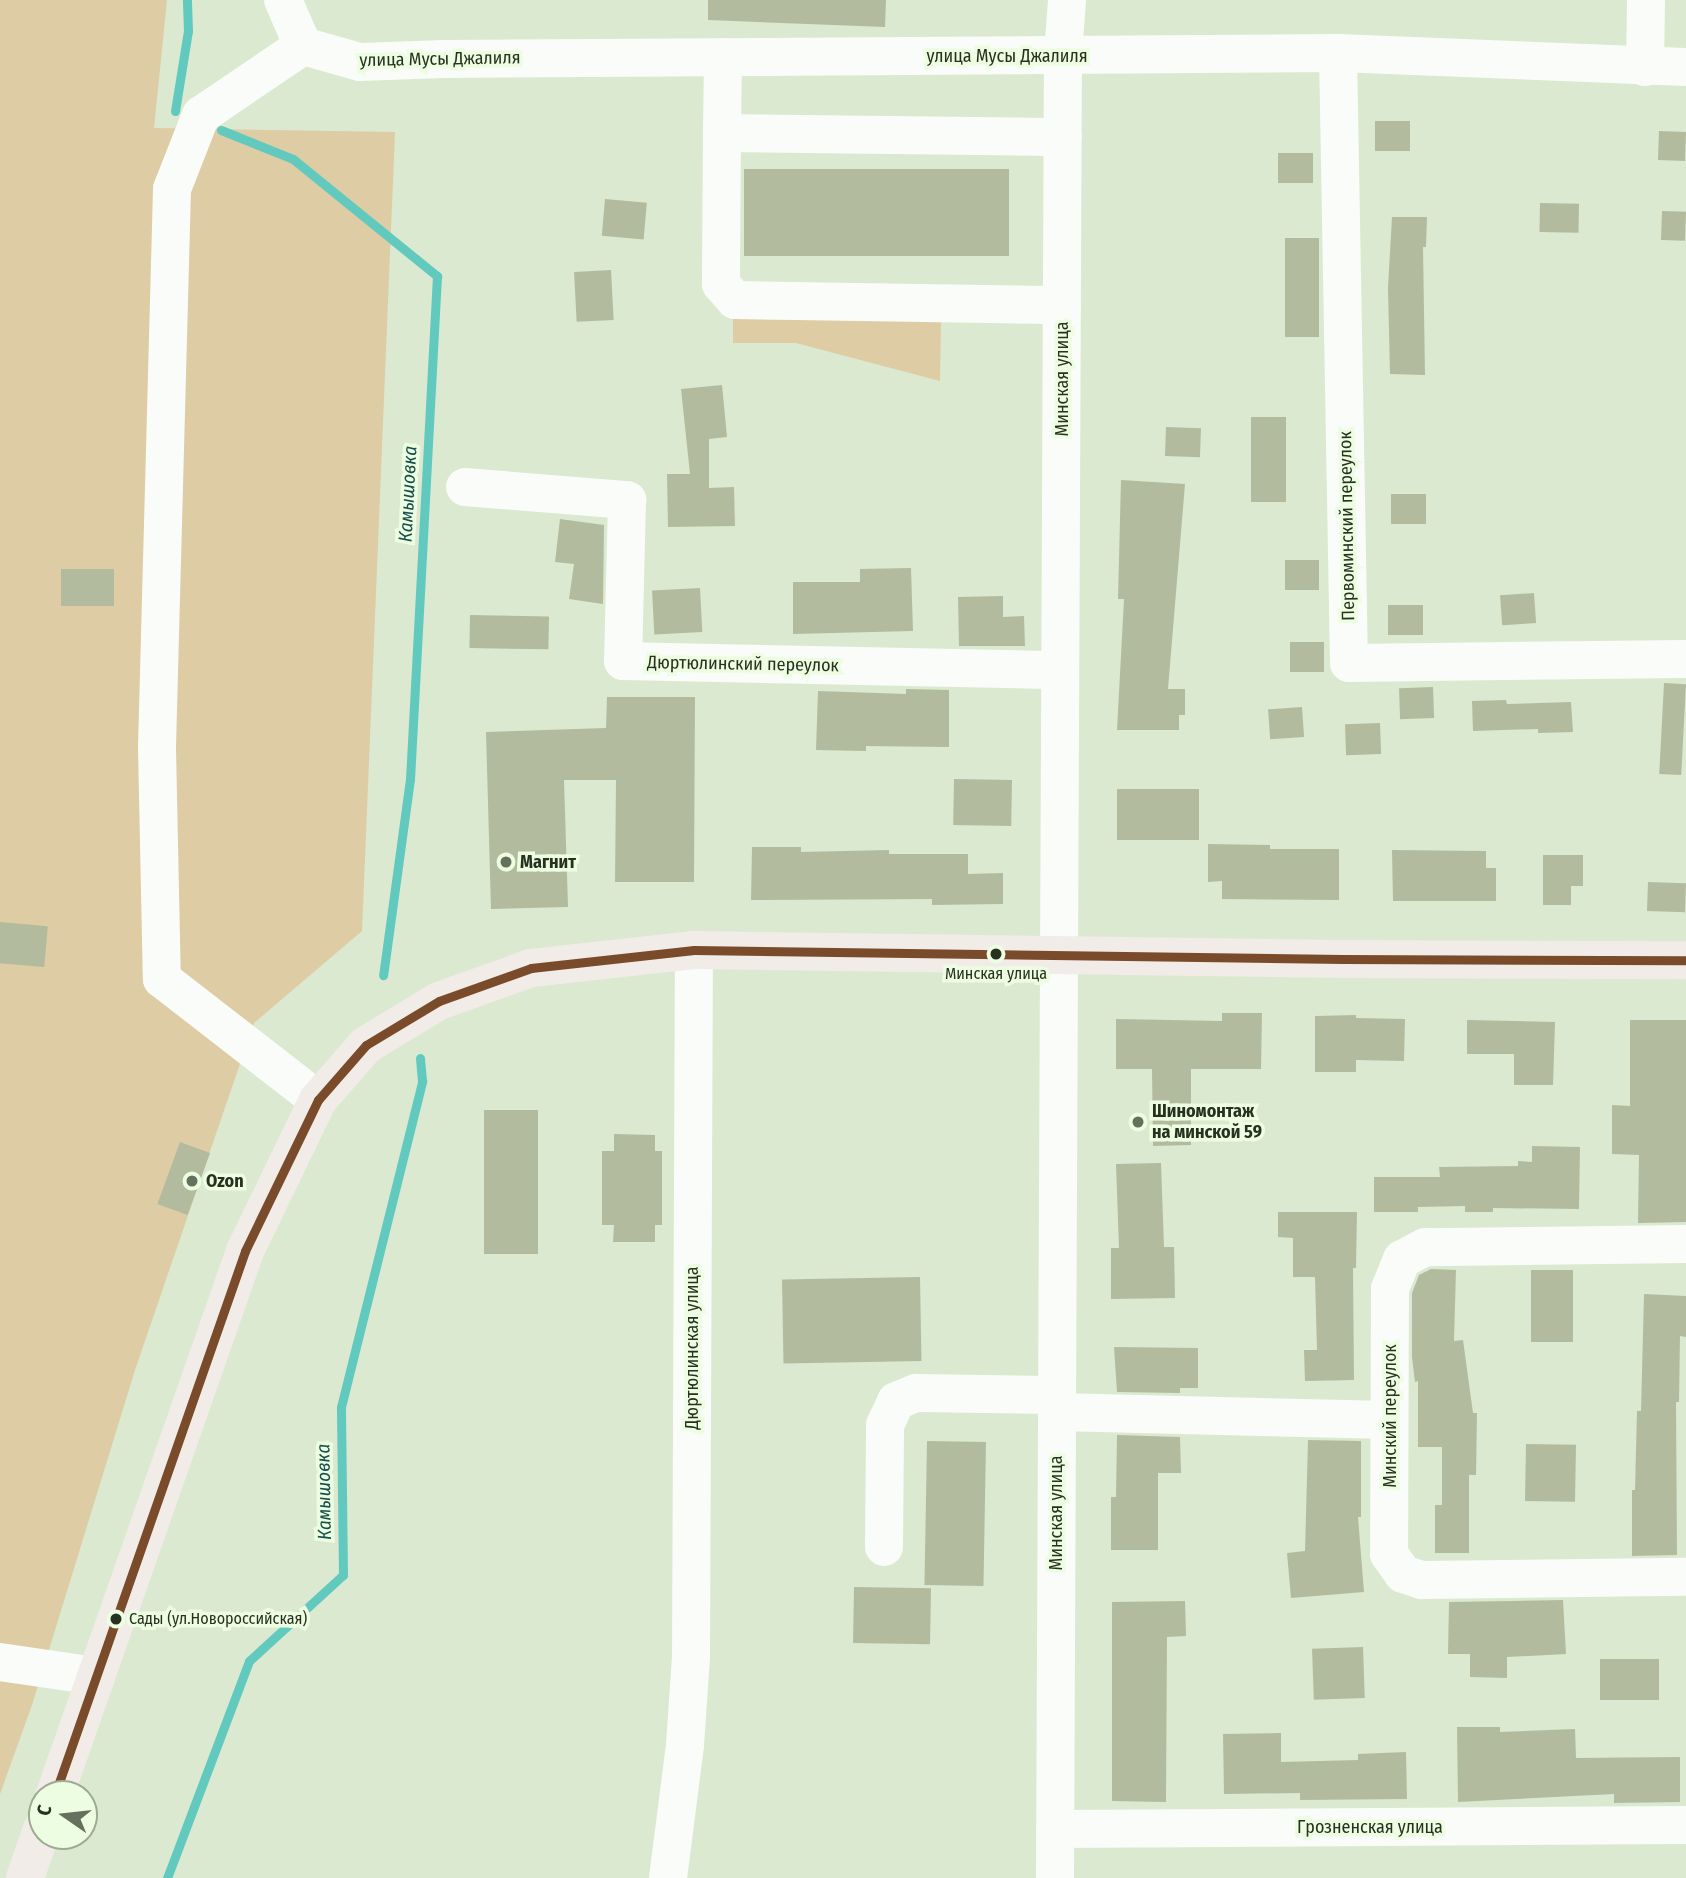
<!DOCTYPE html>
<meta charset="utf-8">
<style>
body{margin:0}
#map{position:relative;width:1686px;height:1878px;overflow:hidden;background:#dae9cf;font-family:"Fira Sans Condensed",sans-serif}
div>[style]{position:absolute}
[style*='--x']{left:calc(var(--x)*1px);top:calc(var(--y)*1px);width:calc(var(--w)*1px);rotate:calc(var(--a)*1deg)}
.green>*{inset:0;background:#ddcca4}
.stream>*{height:9px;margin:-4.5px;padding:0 4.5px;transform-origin:4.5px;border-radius:4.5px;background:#62c9be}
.building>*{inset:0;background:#b3bb9e;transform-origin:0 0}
.minor>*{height:38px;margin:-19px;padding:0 19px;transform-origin:19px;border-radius:19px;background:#f9fcf8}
.major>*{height:38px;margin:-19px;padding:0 19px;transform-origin:19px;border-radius:19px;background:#f1ece8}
.bus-1>*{height:9px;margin:-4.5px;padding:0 4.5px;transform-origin:4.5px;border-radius:4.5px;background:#7a4b2a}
.dots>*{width:19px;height:19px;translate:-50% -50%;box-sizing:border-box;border:4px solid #edfde1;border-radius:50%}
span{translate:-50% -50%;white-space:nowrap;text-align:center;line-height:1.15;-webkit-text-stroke:7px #edfde1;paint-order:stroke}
.bus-label{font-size:16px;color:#27311f}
.left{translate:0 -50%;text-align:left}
.street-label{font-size:18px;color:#27311f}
.poi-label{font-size:18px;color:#27311f;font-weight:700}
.water-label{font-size:19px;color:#164f4d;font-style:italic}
.north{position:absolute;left:28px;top:1780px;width:70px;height:70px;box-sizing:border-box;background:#edfde1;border:2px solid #9eab93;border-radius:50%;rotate:284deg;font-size:19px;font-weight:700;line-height:28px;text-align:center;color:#27311f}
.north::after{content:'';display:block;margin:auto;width:24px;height:32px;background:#66715d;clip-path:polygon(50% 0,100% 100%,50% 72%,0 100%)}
</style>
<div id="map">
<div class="green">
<i style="clip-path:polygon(0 0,167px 0,154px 128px,395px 132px,362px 931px,254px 1023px,135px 1370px,32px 1705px,0 1794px)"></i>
<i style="clip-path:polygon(733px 319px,941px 321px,940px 381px,796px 343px,733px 343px)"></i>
</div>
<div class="stream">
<i style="--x:175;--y:111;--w:81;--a:-80.8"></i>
<i style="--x:188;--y:31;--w:31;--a:-92"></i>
<i style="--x:221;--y:130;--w:78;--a:21.9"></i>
<i style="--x:293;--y:159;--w:186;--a:39.1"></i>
<i style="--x:437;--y:276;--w:504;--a:93.07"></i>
<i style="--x:410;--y:779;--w:198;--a:97.8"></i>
<i style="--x:167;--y:1878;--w:232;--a:-69.3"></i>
<i style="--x:249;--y:1661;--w:127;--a:-42.5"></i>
<i style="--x:343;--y:1575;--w:168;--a:-90.7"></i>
<i style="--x:341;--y:1407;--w:336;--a:-76"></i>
<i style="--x:422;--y:1081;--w:23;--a:-95"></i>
</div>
<div class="building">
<i style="clip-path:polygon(708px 0,886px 0,885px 27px,708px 20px)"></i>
<i style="left:1375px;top:121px;width:35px;height:30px"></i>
<i style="left:1659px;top:131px;width:27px;height:29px;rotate:2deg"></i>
<i style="left:1278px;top:153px;width:35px;height:30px"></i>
<i style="left:744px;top:169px;width:265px;height:87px"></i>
<i style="left:605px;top:199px;width:42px;height:37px;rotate:5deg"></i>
<i style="left:1540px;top:203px;width:39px;height:29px;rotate:1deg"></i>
<i style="left:1662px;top:211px;width:24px;height:29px;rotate:2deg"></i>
<i style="clip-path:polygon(1392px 217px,1427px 217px,1426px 247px,1423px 247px,1425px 375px,1390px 374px,1388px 288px)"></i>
<i style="left:1285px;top:238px;width:34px;height:99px"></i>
<i style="left:611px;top:270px;width:50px;height:37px;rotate:87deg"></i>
<i style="clip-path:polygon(722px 385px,727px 437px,709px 439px,709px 488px,734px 487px,735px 526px,668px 527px,667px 474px,690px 474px,681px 389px)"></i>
<i style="left:1251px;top:417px;width:35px;height:85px"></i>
<i style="left:1166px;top:427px;width:35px;height:29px;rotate:2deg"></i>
<i style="clip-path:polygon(1121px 480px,1185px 484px,1168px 689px,1185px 689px,1185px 715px,1179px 715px,1179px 730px,1117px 730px,1124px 599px,1118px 599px)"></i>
<i style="left:1391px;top:494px;width:35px;height:30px"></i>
<i style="clip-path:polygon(560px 519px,604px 525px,603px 604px,569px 599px,574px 564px,555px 562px)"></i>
<i style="left:1285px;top:560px;width:34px;height:30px"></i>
<i style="clip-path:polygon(911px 568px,913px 631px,793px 634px,793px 582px,860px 582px,860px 569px)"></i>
<i style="left:61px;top:569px;width:53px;height:37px"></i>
<i style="left:700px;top:588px;width:44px;height:48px;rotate:87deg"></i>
<i style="left:1534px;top:593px;width:30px;height:34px;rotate:86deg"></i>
<i style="clip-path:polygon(1003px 596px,1003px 617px,1024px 616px,1025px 646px,959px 646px,958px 597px)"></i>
<i style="left:1388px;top:605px;width:35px;height:30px"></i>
<i style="left:470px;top:615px;width:79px;height:33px;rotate:1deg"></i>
<i style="left:1290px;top:642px;width:34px;height:30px"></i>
<i style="left:1664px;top:683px;width:22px;height:91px;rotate:3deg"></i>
<i style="left:1433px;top:687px;width:31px;height:34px;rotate:88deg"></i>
<i style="clip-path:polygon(906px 689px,949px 690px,949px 747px,866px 746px,866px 751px,816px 750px,818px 691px,906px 694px)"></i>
<i style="clip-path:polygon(607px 697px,695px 697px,694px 882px,615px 882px,616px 780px,564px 780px,568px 907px,491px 909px,486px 732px,606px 728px)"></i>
<i style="clip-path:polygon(1506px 700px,1507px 704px,1571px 702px,1573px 732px,1538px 733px,1538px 729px,1473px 731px,1472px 701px)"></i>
<i style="left:1302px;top:707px;width:30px;height:34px;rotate:86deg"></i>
<i style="left:1380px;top:723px;width:31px;height:35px;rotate:88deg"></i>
<i style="left:954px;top:779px;width:58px;height:46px;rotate:1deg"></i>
<i style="left:1199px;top:789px;width:51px;height:82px;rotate:90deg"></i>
<i style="clip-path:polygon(1208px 844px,1270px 845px,1270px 849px,1339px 849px,1339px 900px,1222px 899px,1222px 881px,1208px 882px)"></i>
<i style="clip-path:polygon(752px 847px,801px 847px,801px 852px,889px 850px,889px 854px,968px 854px,968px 874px,1003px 873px,1003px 904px,932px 905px,932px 899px,751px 900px)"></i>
<i style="clip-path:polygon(1392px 850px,1486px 851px,1486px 868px,1496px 868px,1496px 901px,1393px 901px)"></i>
<i style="clip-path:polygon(1543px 855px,1583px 855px,1583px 886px,1571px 886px,1571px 905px,1543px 905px)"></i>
<i style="left:1648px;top:882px;width:38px;height:29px;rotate:2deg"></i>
<i style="left:0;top:922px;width:48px;height:41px;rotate:5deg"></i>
<i style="clip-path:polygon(1222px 1013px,1262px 1013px,1261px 1069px,1191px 1069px,1191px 1145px,1153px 1146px,1152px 1069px,1116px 1069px,1116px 1019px,1222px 1021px)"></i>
<i style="clip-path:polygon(1356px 1015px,1356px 1018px,1405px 1019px,1404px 1061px,1356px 1060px,1356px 1072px,1315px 1072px,1315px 1016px)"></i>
<i style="clip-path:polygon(1467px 1020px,1555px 1022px,1553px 1085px,1514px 1085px,1514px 1054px,1467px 1054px)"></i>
<i style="clip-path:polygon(1630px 1020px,1686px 1020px,1686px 1222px,1638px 1223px,1639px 1155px,1612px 1154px,1612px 1105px,1630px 1106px)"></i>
<i style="left:484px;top:1110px;width:54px;height:144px"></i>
<i style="clip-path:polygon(614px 1134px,655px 1135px,655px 1151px,662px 1151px,662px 1225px,655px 1225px,655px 1242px,613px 1242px,614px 1225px,602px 1225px,602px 1151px,614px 1151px)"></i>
<i style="left:180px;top:1142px;width:32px;height:66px;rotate:20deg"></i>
<i style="clip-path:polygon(1532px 1146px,1580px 1147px,1579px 1209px,1493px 1208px,1493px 1212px,1465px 1212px,1465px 1206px,1418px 1207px,1418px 1212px,1374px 1212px,1374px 1177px,1440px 1177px,1439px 1167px,1518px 1166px,1518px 1161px,1532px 1162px)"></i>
<i style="clip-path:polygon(1161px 1163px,1164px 1247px,1174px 1247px,1175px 1298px,1111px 1299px,1111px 1248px,1119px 1248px,1116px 1164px)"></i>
<i style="clip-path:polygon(1278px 1212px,1357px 1212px,1356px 1268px,1353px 1268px,1354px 1380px,1305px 1381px,1304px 1350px,1317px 1350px,1315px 1277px,1293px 1277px,1293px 1238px,1278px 1237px)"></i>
<i style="clip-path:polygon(1431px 1269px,1456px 1270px,1454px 1341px,1463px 1340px,1473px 1413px,1477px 1413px,1476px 1475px,1469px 1475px,1469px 1553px,1435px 1553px,1435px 1505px,1442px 1505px,1442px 1447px,1418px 1447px,1418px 1381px,1415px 1382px,1412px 1357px,1412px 1293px,1419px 1275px)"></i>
<i style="left:1531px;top:1270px;width:42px;height:72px"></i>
<i style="left:920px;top:1277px;width:84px;height:138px;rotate:89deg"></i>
<i style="clip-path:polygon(1644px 1294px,1686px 1296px,1686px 1337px,1680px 1336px,1679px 1402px,1676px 1402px,1677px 1555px,1632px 1556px,1632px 1490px,1635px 1490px,1637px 1411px,1641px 1411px)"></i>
<i style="clip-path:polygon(1114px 1347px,1198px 1348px,1198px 1388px,1180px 1388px,1180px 1393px,1117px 1392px)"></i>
<i style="clip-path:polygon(1117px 1435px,1180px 1437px,1181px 1473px,1158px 1473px,1158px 1550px,1111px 1550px,1111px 1497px,1116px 1497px)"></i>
<i style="clip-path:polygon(1308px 1440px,1361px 1441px,1361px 1517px,1358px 1517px,1364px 1592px,1291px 1598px,1287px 1553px,1305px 1551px)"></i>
<i style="left:927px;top:1441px;width:59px;height:144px;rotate:1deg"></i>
<i style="left:1526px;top:1444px;width:50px;height:57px;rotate:1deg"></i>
<i style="left:854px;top:1587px;width:77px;height:56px;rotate:1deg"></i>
<i style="clip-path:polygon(1563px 1600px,1566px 1654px,1507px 1657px,1507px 1678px,1470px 1677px,1470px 1654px,1448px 1654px,1449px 1602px)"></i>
<i style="clip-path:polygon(1185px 1601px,1186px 1636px,1167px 1637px,1166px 1802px,1112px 1801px,1112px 1602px)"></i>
<i style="left:1363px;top:1647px;width:51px;height:51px;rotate:88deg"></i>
<i style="left:1659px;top:1659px;width:41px;height:59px;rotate:90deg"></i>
<i style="clip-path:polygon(1457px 1727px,1500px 1727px,1500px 1732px,1575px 1729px,1576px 1758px,1680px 1757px,1680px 1802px,1614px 1803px,1614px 1794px,1458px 1802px)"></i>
<i style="clip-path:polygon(1281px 1733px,1281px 1762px,1358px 1760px,1358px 1754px,1406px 1752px,1407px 1799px,1300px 1800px,1300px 1793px,1224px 1794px,1223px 1734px)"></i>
</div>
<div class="minor">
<i style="--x:283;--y:0;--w:50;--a:66.5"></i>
<i style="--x:303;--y:46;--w:59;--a:15.7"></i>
<i style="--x:360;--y:62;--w:84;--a:-2"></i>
<i style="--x:444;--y:59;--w:894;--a:-0.38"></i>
<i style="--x:1338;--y:53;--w:348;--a:2.3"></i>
<i style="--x:303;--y:46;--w:123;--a:145.9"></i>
<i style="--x:201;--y:115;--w:79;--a:111.4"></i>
<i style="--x:172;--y:189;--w:559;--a:91.54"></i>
<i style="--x:157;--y:748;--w:231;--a:88.8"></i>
<i style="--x:162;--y:979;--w:197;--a:37.8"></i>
<i style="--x:1338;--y:53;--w:610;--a:88.97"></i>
<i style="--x:1349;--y:663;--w:337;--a:-0.7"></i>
<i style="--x:723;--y:57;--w:76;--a:90.8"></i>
<i style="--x:722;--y:133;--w:341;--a:0.7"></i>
<i style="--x:1645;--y:67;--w:67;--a:-89.1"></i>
<i style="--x:722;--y:133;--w:151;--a:90.4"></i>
<i style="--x:721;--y:284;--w:21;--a:49"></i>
<i style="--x:735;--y:300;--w:327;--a:0.9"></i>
<i style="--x:465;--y:487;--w:163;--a:4.6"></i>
<i style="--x:627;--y:500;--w:161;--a:91.4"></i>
<i style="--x:623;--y:661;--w:437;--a:1.2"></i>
<i style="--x:1686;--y:1244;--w:261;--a:179.3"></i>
<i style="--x:1425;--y:1247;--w:26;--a:152"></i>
<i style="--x:1402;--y:1259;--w:32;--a:112"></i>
<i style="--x:1390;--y:1289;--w:265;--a:90.2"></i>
<i style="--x:1389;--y:1554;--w:24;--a:55"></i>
<i style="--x:1403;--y:1574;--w:20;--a:18"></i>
<i style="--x:1422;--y:1580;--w:264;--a:-0.7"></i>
<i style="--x:1057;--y:1412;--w:332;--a:1.4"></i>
<i style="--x:884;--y:1547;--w:122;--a:-89.5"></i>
<i style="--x:885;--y:1425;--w:26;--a:-65"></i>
<i style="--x:896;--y:1401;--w:22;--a:-22"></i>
<i style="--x:916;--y:1393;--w:141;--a:0.8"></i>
<i style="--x:0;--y:1662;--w:97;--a:8.3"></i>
<i style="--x:1055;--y:1829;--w:631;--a:-0.36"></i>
<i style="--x:668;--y:1878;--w:134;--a:-82.7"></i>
<i style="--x:685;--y:1745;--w:87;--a:-86.1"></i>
<i style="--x:691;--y:1658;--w:708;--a:-89.76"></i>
<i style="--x:1055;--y:1878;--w:1823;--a:-89.75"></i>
<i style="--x:1063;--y:55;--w:55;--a:-85.8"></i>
</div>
<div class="major">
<i style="--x:55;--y:1794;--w:575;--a:-70.71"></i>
<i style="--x:245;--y:1251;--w:168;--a:-64.2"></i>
<i style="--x:318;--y:1100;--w:73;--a:-48.9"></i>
<i style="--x:366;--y:1045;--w:85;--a:-31.1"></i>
<i style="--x:439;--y:1001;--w:98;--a:-19.7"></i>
<i style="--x:531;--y:968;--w:164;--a:-6.3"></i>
<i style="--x:694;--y:950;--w:649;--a:0.79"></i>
<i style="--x:1343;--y:959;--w:343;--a:0.2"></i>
<i style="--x:25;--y:1878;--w:52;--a:-70.9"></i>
</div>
<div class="bus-1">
<i style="--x:55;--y:1794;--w:575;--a:-70.71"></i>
<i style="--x:245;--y:1251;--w:168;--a:-64.2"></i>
<i style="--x:318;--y:1100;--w:73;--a:-48.9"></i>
<i style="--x:366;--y:1045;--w:85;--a:-31.1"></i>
<i style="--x:439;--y:1001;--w:98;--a:-19.7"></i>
<i style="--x:531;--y:968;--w:164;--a:-6.3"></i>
<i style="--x:694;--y:950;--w:649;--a:0.79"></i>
<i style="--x:1343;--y:959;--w:343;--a:0.2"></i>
</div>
<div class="dots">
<i style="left:506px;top:862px;background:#66715d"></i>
<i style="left:996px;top:954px;background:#27311f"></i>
<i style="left:1138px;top:1122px;background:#66715d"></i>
<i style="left:192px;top:1181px;background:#66715d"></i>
<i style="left:116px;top:1619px;background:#27311f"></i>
</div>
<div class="bus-label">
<span style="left:996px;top:974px">Минская улица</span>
<span class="left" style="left:129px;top:1619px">Сады (ул.Новороссийская)</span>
</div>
<div class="street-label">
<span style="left:1007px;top:56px">улица Мусы Джалиля</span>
<span style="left:440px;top:59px;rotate:-1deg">улица Мусы Джалиля</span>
<span style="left:1062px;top:379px;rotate:-90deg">Минская улица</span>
<span style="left:1347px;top:526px;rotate:-91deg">Первоминский переулок</span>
<span style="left:743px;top:664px;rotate:1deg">Дюртюлинский переулок</span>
<span style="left:692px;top:1348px;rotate:-90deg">Дюртюлинская улица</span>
<span style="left:1390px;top:1416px;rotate:-90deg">Минский переулок</span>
<span style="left:1056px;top:1513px;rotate:-90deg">Минская улица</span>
<span style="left:1370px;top:1827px">Грозненская улица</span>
</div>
<div class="poi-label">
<span class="left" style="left:520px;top:862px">Магнит</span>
<span class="left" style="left:1152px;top:1122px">Шиномонтаж<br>на минской 59</span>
<span class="left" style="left:206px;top:1181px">Ozon</span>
</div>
<div class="water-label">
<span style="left:408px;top:494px;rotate:-87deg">Камышовка</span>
<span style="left:324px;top:1492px;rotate:-91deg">Камышовка</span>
</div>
<div class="north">С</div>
</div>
